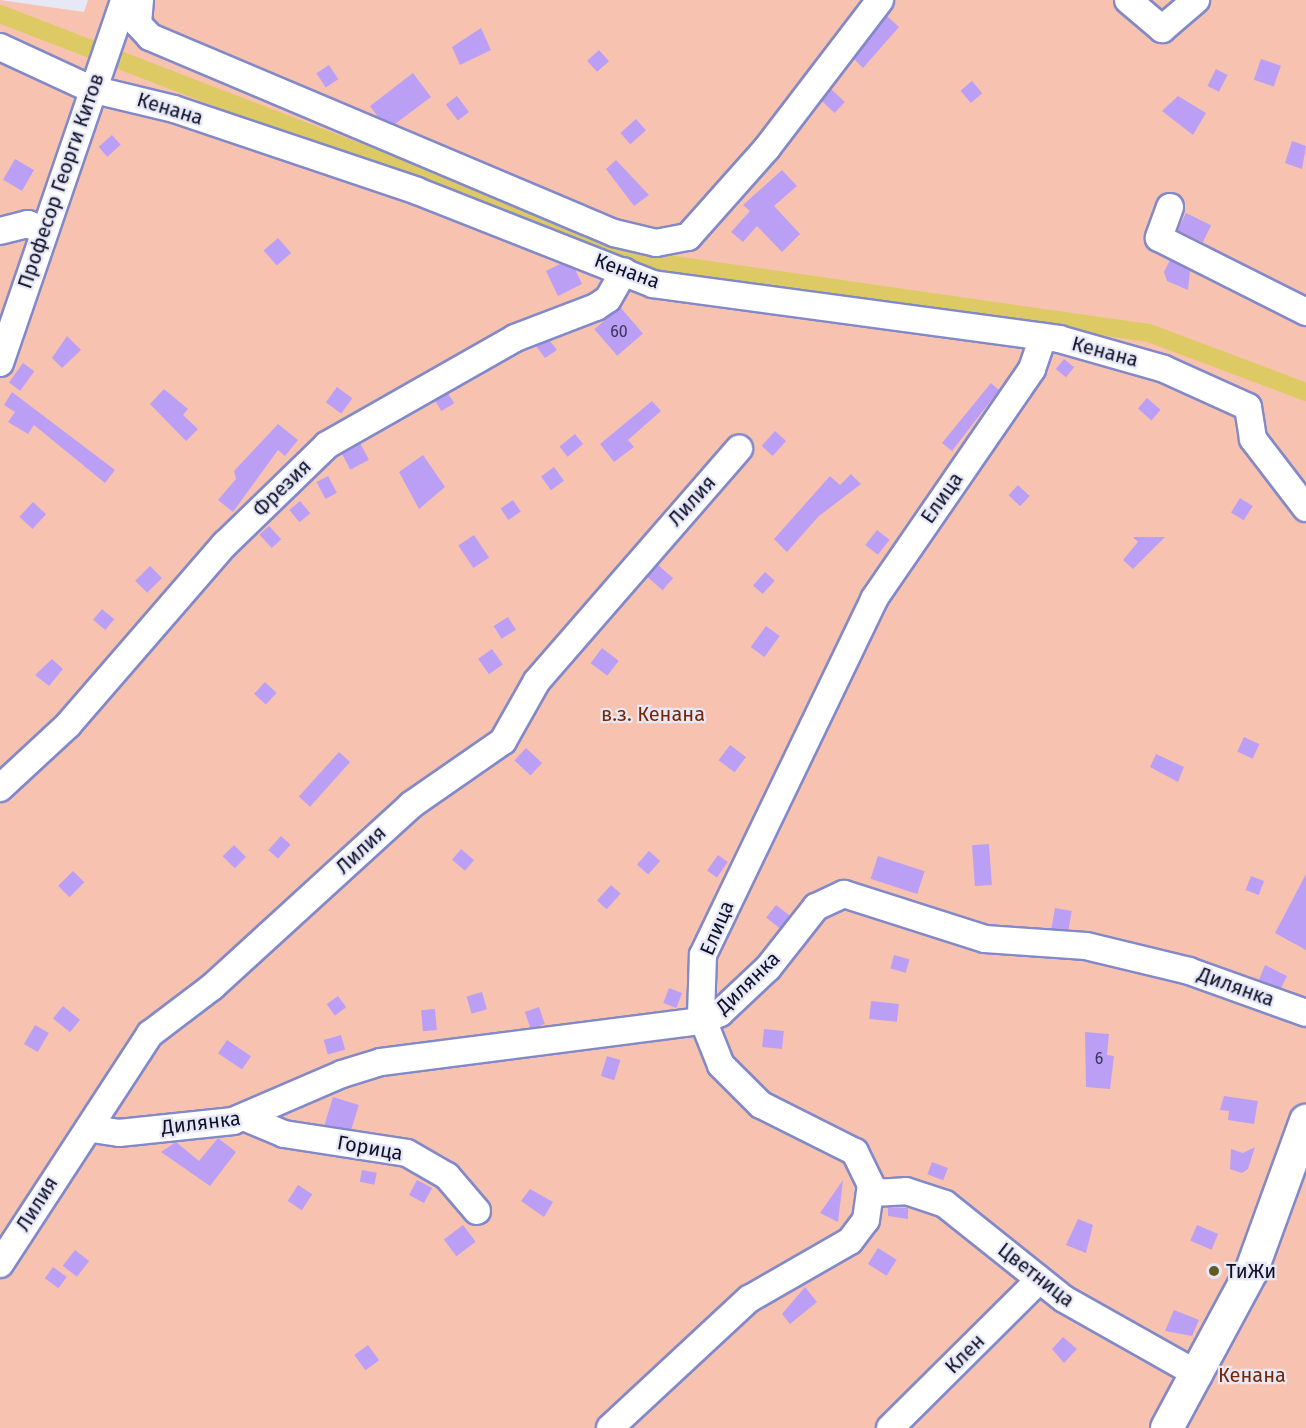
<!DOCTYPE html>
<meta charset="utf-8">
<style>
body{margin:0}
#map{position:relative;width:1306px;height:1428px;overflow:hidden;background:#e6e8f6;font-family:"Fira Sans",sans-serif}
div>[style]{position:absolute}
[style*='--x']{left:calc(var(--x)*1px);top:calc(var(--y)*1px);width:calc(var(--w)*1px);rotate:calc(var(--a)*1deg)}
.green>*{inset:0;background:#f8c2b1}
.canal>*{height:18px;margin:-9px;padding:0 9px;transform-origin:9px;border-radius:9px;background:#ddca64}
.building>*{inset:0;background:#bb9ff5;transform-origin:0 0}
.roads{filter:drop-shadow(2px 0 #8289c8) drop-shadow(-2px 0 #8289c8) drop-shadow(0 2px #8289c8) drop-shadow(0 -2px #8289c8)}
.minor>*{height:26px;margin:-13px;padding:0 13px;transform-origin:13px;border-radius:13px;background:#fff}
.major>*{height:32px;margin:-16px;padding:0 16px;transform-origin:16px;border-radius:16px;background:#fff}
.dots>*{width:16px;height:16px;translate:-50% -50%;box-sizing:border-box;border:3px solid #e6e8f6;border-radius:50%}
span{translate:-50% -50%;white-space:nowrap;text-align:center;line-height:1.15;-webkit-text-stroke:4.5px #e6e8f6;paint-order:stroke}
.number-label{font-size:16px;color:#39345a}
.number-label span{-webkit-text-stroke-width:0}
.street-label{font-size:20px;color:#0e1027}
.park-label{font-size:20px;color:#792504}
.poi-label{font-size:20px;color:#0e1027}
.left{translate:0 -50%;text-align:left}
</style>
<div id="map">
<div class="green">
<i style="clip-path:polygon(0 0,84px 12px,88px 0,1306px 0,1306px 1428px,0 1428px)"></i>
</div>
<div class="canal">
<i style="--x:0;--y:14;--w:685;--a:21.06"></i>
<i style="--x:639;--y:260;--w:515;--a:8.15"></i>
<i style="--x:1149;--y:333;--w:168;--a:20.6"></i>
</div>
<div class="building">
<i style="clip-path:polygon(887px 16px,899px 27px,863px 68px,854px 59px)"></i>
<i style="clip-path:polygon(481px 28px,491px 50px,460px 65px,452px 47px)"></i>
<i style="left:599px;top:50px;width:15px;height:16px;rotate:48deg"></i>
<i style="left:1261px;top:59px;width:21px;height:22px;rotate:19deg"></i>
<i style="left:329px;top:65px;width:17px;height:15px;rotate:57deg"></i>
<i style="left:1216px;top:69px;width:13px;height:19px;rotate:27deg"></i>
<i style="clip-path:polygon(413px 73px,431px 97px,395px 124px,378px 117px,370px 106px)"></i>
<i style="left:972px;top:81px;width:16px;height:15px;rotate:50deg"></i>
<i style="left:831px;top:89px;width:19px;height:15px;rotate:43deg"></i>
<i style="left:457px;top:96px;width:20px;height:14px;rotate:53deg"></i>
<i style="clip-path:polygon(1178px 96px,1206px 113px,1193px 135px,1162px 111px)"></i>
<i style="left:636px;top:119px;width:15px;height:21px;rotate:48deg"></i>
<i style="left:112px;top:135px;width:13px;height:18px;rotate:48deg"></i>
<i style="clip-path:polygon(1292px 141px,1306px 146px,1302px 169px,1285px 163px)"></i>
<i style="left:15px;top:159px;width:22px;height:24px;rotate:30deg"></i>
<i style="clip-path:polygon(616px 160px,649px 195px,634px 206px,606px 169px)"></i>
<i style="clip-path:polygon(782px 170px,797px 186px,774px 206px,800px 234px,782px 252px,757px 226px,743px 242px,731px 232px,750px 211px,743px 205px)"></i>
<i style="left:1186px;top:213px;width:28px;height:19px;rotate:26deg"></i>
<i style="left:278px;top:238px;width:20px;height:19px;rotate:49deg"></i>
<i style="clip-path:polygon(1170px 260px,1190px 271px,1188px 290px,1167px 281px,1164px 272px)"></i>
<i style="clip-path:polygon(560px 264px,575px 269px,582px 284px,558px 296px,546px 271px)"></i>
<i style="left:620px;top:307px;width:35px;height:34px;rotate:49deg"></i>
<i style="clip-path:polygon(67px 336px,81px 350px,62px 368px,52px 358px)"></i>
<i style="clip-path:polygon(550px 341px,557px 350px,545px 358px,536px 346px)"></i>
<i style="left:1064px;top:359px;width:13px;height:13px;rotate:39deg"></i>
<i style="left:23px;top:363px;width:14px;height:24px;rotate:36deg"></i>
<i style="clip-path:polygon(991px 383px,999px 390px,952px 451px,942px 443px)"></i>
<i style="left:337px;top:387px;width:19px;height:19px;rotate:36deg"></i>
<i style="clip-path:polygon(164px 389px,188px 409px,183px 415px,198px 429px,186px 441px,150px 404px)"></i>
<i style="clip-path:polygon(12px 392px,115px 470px,105px 483px,34px 425px,28px 434px,8px 422px,15px 412px,4px 405px)"></i>
<i style="left:448px;top:393px;width:12px;height:15px;rotate:59deg"></i>
<i style="left:1147px;top:398px;width:18px;height:14px;rotate:41deg"></i>
<i style="clip-path:polygon(652px 401px,661px 411px,628px 440px,634px 447px,614px 462px,600px 444px)"></i>
<i style="clip-path:polygon(278px 424px,298px 440px,285px 456px,278px 450px,233px 512px,218px 500px,236px 479px,234px 471px)"></i>
<i style="left:775px;top:431px;width:15px;height:20px;rotate:42deg"></i>
<i style="left:575px;top:434px;width:13px;height:20px;rotate:51deg"></i>
<i style="left:360px;top:443px;width:19px;height:21px;rotate:62deg"></i>
<i style="clip-path:polygon(423px 455px,445px 487px,419px 509px,399px 472px)"></i>
<i style="left:554px;top:467px;width:17px;height:16px;rotate:54deg"></i>
<i style="clip-path:polygon(851px 474px,861px 484px,819px 516px,787px 552px,774px 539px,830px 476px,840px 485px)"></i>
<i style="left:328px;top:476px;width:19px;height:13px;rotate:62deg"></i>
<i style="left:1018px;top:485px;width:16px;height:14px;rotate:43deg"></i>
<i style="left:1240px;top:498px;width:15px;height:17px;rotate:32deg"></i>
<i style="left:513px;top:500px;width:14px;height:15px;rotate:56deg"></i>
<i style="left:300px;top:501px;width:16px;height:14px;rotate:50deg"></i>
<i style="left:33px;top:502px;width:18px;height:20px;rotate:43deg"></i>
<i style="left:269px;top:526px;width:18px;height:13px;rotate:47deg"></i>
<i style="left:877px;top:530px;width:16px;height:19px;rotate:38deg"></i>
<i style="left:474px;top:535px;width:27px;height:19px;rotate:56deg"></i>
<i style="clip-path:polygon(1133px 537px,1165px 537px,1133px 569px,1123px 560px,1138px 542px)"></i>
<i style="left:658px;top:565px;width:20px;height:16px;rotate:41deg"></i>
<i style="left:150px;top:566px;width:17px;height:21px;rotate:45deg"></i>
<i style="left:765px;top:572px;width:13px;height:18px;rotate:42deg"></i>
<i style="left:102px;top:609px;width:16px;height:14px;rotate:40deg"></i>
<i style="left:508px;top:617px;width:15px;height:17px;rotate:58deg"></i>
<i style="left:766px;top:626px;width:17px;height:26px;rotate:36deg"></i>
<i style="left:602px;top:648px;width:21px;height:19px;rotate:37deg"></i>
<i style="left:492px;top:649px;width:19px;height:17px;rotate:55deg"></i>
<i style="clip-path:polygon(52px 659px,63px 669px,49px 686px,35px 675px)"></i>
<i style="left:265px;top:682px;width:16px;height:16px;rotate:43deg"></i>
<i style="left:1244px;top:737px;width:17px;height:16px;rotate:25deg"></i>
<i style="left:730px;top:745px;width:20px;height:19px;rotate:37deg"></i>
<i style="left:526px;top:748px;width:22px;height:17px;rotate:43deg"></i>
<i style="left:339px;top:752px;width:15px;height:60px;rotate:42deg"></i>
<i style="clip-path:polygon(1156px 754px,1184px 767px,1178px 782px,1150px 767px)"></i>
<i style="left:281px;top:836px;width:13px;height:19px;rotate:42deg"></i>
<i style="left:989px;top:844px;width:41px;height:17px;rotate:86deg"></i>
<i style="left:234px;top:845px;width:17px;height:16px;rotate:45deg"></i>
<i style="left:461px;top:849px;width:17px;height:14px;rotate:40deg"></i>
<i style="left:649px;top:851px;width:15px;height:18px;rotate:42deg"></i>
<i style="left:718px;top:855px;width:12px;height:19px;rotate:35deg"></i>
<i style="left:878px;top:856px;width:49px;height:24px;rotate:18deg"></i>
<i style="left:73px;top:871px;width:16px;height:21px;rotate:45deg"></i>
<i style="clip-path:polygon(1306px 874px,1306px 950px,1275px 933px)"></i>
<i style="left:1251px;top:876px;width:14px;height:15px;rotate:21deg"></i>
<i style="left:611px;top:885px;width:13px;height:21px;rotate:42deg"></i>
<i style="left:776px;top:905px;width:18px;height:16px;rotate:38deg"></i>
<i style="left:1055px;top:908px;width:17px;height:21px;rotate:10deg"></i>
<i style="left:894px;top:955px;width:16px;height:14px;rotate:15deg"></i>
<i style="clip-path:polygon(1265px 965px,1287px 976px,1281px 988px,1259px 980px)"></i>
<i style="left:669px;top:988px;width:14px;height:16px;rotate:21deg"></i>
<i style="left:482px;top:992px;width:18px;height:16px;rotate:74deg"></i>
<i style="left:338px;top:996px;width:14px;height:14px;rotate:54deg"></i>
<i style="left:871px;top:1001px;width:28px;height:18px;rotate:6deg"></i>
<i style="left:63px;top:1006px;width:22px;height:16px;rotate:39deg"></i>
<i style="left:539px;top:1007px;width:18px;height:15px;rotate:71deg"></i>
<i style="left:435px;top:1009px;width:21px;height:14px;rotate:85deg"></i>
<i style="left:35px;top:1025px;width:16px;height:22px;rotate:30deg"></i>
<i style="left:764px;top:1029px;width:20px;height:18px;rotate:6deg"></i>
<i style="clip-path:polygon(1085px 1032px,1109px 1034px,1107px 1055px,1114px 1056px,1110px 1089px,1086px 1087px)"></i>
<i style="left:341px;top:1035px;width:15px;height:18px;rotate:74deg"></i>
<i style="left:227px;top:1040px;width:29px;height:16px;rotate:34deg"></i>
<i style="left:607px;top:1056px;width:14px;height:21px;rotate:17deg"></i>
<i style="clip-path:polygon(1224px 1096px,1258px 1101px,1254px 1124px,1228px 1120px,1229px 1111px,1220px 1110px)"></i>
<i style="left:333px;top:1097px;width:27px;height:29px;rotate:17deg"></i>
<i style="clip-path:polygon(218px 1138px,236px 1152px,210px 1186px,161px 1152px,176px 1142px,199px 1161px)"></i>
<i style="clip-path:polygon(1255px 1147px,1248px 1169px,1242px 1173px,1230px 1169px,1231px 1149px,1243px 1153px)"></i>
<i style="left:932px;top:1162px;width:17px;height:13px;rotate:21deg"></i>
<i style="left:362px;top:1170px;width:15px;height:12px;rotate:11deg"></i>
<i style="left:417px;top:1180px;width:17px;height:17px;rotate:28deg"></i>
<i style="clip-path:polygon(843px 1180px,838px 1222px,820px 1213px)"></i>
<i style="left:298px;top:1185px;width:17px;height:19px;rotate:33deg"></i>
<i style="clip-path:polygon(530px 1189px,553px 1202px,544px 1217px,521px 1201px)"></i>
<i style="clip-path:polygon(888px 1207px,908px 1208px,908px 1219px,888px 1216px)"></i>
<i style="clip-path:polygon(1078px 1219px,1093px 1225px,1086px 1253px,1066px 1245px)"></i>
<i style="left:463px;top:1225px;width:21px;height:24px;rotate:53deg"></i>
<i style="left:1197px;top:1225px;width:23px;height:17px;rotate:23deg"></i>
<i style="left:878px;top:1248px;width:22px;height:19px;rotate:32deg"></i>
<i style="left:75px;top:1250px;width:18px;height:20px;rotate:38deg"></i>
<i style="left:53px;top:1267px;width:17px;height:14px;rotate:36deg"></i>
<i style="clip-path:polygon(805px 1287px,817px 1302px,790px 1324px,782px 1314px)"></i>
<i style="clip-path:polygon(1174px 1310px,1199px 1320px,1192px 1336px,1165px 1331px)"></i>
<i style="clip-path:polygon(1063px 1337px,1077px 1349px,1064px 1363px,1052px 1349px)"></i>
<i style="left:368px;top:1345px;width:19px;height:17px;rotate:54deg"></i>
</div>
<div class="roads">
<div class="minor">
<i style="--x:140;--y:0;--w:24;--a:95"></i>
<i style="--x:138;--y:24;--w:18;--a:47"></i>
<i style="--x:150;--y:37;--w:504;--a:22.9"></i>
<i style="--x:614;--y:233;--w:43;--a:13.4"></i>
<i style="--x:656;--y:243;--w:33;--a:-11"></i>
<i style="--x:688;--y:237;--w:119;--a:-48.4"></i>
<i style="--x:767;--y:148;--w:186;--a:-52.6"></i>
<i style="--x:1128;--y:0;--w:45;--a:40.5"></i>
<i style="--x:1162;--y:29;--w:45;--a:-40.5"></i>
<i style="--x:0;--y:47;--w:100;--a:24.8"></i>
<i style="--x:91;--y:89;--w:85;--a:13.5"></i>
<i style="--x:174;--y:109;--w:256;--a:18.6"></i>
<i style="--x:417;--y:191;--w:254;--a:21.5"></i>
<i style="--x:653;--y:284;--w:410;--a:7.7"></i>
<i style="--x:1059;--y:339;--w:109;--a:15.9"></i>
<i style="--x:1164;--y:369;--w:92;--a:24.3"></i>
<i style="--x:1248;--y:407;--w:32;--a:81"></i>
<i style="--x:1253;--y:439;--w:87;--a:52.5"></i>
<i style="--x:1170;--y:207;--w:33;--a:110"></i>
<i style="--x:1159;--y:238;--w:165;--a:26.7"></i>
<i style="--x:0;--y:231;--w:29;--a:-14"></i>
<i style="--x:28;--y:224;--w:17;--a:24"></i>
<i style="--x:0;--y:363;--w:384;--a:-71.1"></i>
<i style="--x:0;--y:788;--w:93;--a:-42.8"></i>
<i style="--x:68;--y:725;--w:240;--a:-49.1"></i>
<i style="--x:225;--y:544;--w:142;--a:-44.1"></i>
<i style="--x:327;--y:445;--w:216;--a:-29.6"></i>
<i style="--x:515;--y:338;--w:87;--a:-20.9"></i>
<i style="--x:596;--y:307;--w:14;--a:-34"></i>
<i style="--x:608;--y:299;--w:32;--a:-60"></i>
<i style="--x:246;--y:1118;--w:41;--a:22.8"></i>
<i style="--x:284;--y:1134;--w:124;--a:8.8"></i>
<i style="--x:407;--y:1153;--w:46;--a:29.9"></i>
<i style="--x:447;--y:1176;--w:46;--a:49.4"></i>
<i style="--x:92;--y:1129;--w:27;--a:8"></i>
<i style="--x:119;--y:1133;--w:115;--a:-6"></i>
<i style="--x:233;--y:1121;--w:119;--a:-23.3"></i>
<i style="--x:342;--y:1074;--w:41;--a:-17.1"></i>
<i style="--x:381;--y:1062;--w:325;--a:-7.3"></i>
<i style="--x:703;--y:1021;--w:19;--a:-25"></i>
<i style="--x:720;--y:1013;--w:66;--a:-43.2"></i>
<i style="--x:768;--y:968;--w:78;--a:-51.8"></i>
<i style="--x:816;--y:907;--w:31;--a:-25"></i>
<i style="--x:844;--y:894;--w:148;--a:17.7"></i>
<i style="--x:985;--y:939;--w:101;--a:4"></i>
<i style="--x:1086;--y:946;--w:106;--a:13.6"></i>
<i style="--x:1189;--y:971;--w:124;--a:19.7"></i>
<i style="--x:872;--y:1193;--w:34;--a:-3"></i>
<i style="--x:906;--y:1191;--w:41;--a:18.4"></i>
<i style="--x:945;--y:1204;--w:152;--a:38.6"></i>
<i style="--x:1064;--y:1299;--w:155;--a:29.4"></i>
<i style="--x:0;--y:1264;--w:275;--a:-56.9"></i>
<i style="--x:150;--y:1034;--w:78;--a:-37.2"></i>
<i style="--x:212;--y:987;--w:270;--a:-42.4"></i>
<i style="--x:411;--y:805;--w:112;--a:-34.8"></i>
<i style="--x:503;--y:741;--w:69;--a:-60.5"></i>
<i style="--x:537;--y:681;--w:308;--a:-49"></i>
<i style="--x:610;--y:1428;--w:190;--a:-42.9"></i>
<i style="--x:749;--y:1299;--w:116;--a:-29.9"></i>
<i style="--x:850;--y:1241;--w:26;--a:-53"></i>
<i style="--x:866;--y:1220;--w:35;--a:-82"></i>
<i style="--x:871;--y:1185;--w:37;--a:-116"></i>
<i style="--x:855;--y:1152;--w:105;--a:-153.4"></i>
<i style="--x:761;--y:1105;--w:57;--a:-135"></i>
<i style="--x:721;--y:1065;--w:54;--a:-111.8"></i>
<i style="--x:701;--y:1015;--w:60;--a:-88.1"></i>
<i style="--x:703;--y:955;--w:395;--a:-64.3"></i>
<i style="--x:874;--y:599;--w:279;--a:-55.5"></i>
<i style="--x:1032;--y:369;--w:34;--a:-71"></i>
<i style="--x:890;--y:1428;--w:210;--a:-44.8"></i>
</div>
<div class="major">
<i style="--x:1167;--y:1428;--w:177;--a:-61.7"></i>
<i style="--x:1251;--y:1272;--w:161;--a:-70"></i>
</div>
</div>
<div class="dots">
<i style="left:1214px;top:1271px;background:#645a26"></i>
</div>
<div class="number-label">
<span style="left:619px;top:332px">60</span>
<span style="left:1099px;top:1059px">6</span>
</div>
<div class="street-label">
<span style="left:170px;top:109px;rotate:17deg">Кенана</span>
<span style="left:61px;top:181px;rotate:-71deg">Професор Георги Китов</span>
<span style="left:627px;top:271px;rotate:20deg">Кенана</span>
<span style="left:1105px;top:352px;rotate:15deg">Кенана</span>
<span style="left:282px;top:488px;rotate:-44deg">Фрезия</span>
<span style="left:942px;top:498px;rotate:-55deg">Елица</span>
<span style="left:692px;top:501px;rotate:-48deg">Лилия</span>
<span style="left:361px;top:850px;rotate:-43deg">Лилия</span>
<span style="left:717px;top:928px;rotate:-67deg">Елица</span>
<span style="left:748px;top:983px;rotate:-44deg">Дилянка</span>
<span style="left:1236px;top:987px;rotate:20deg">Дилянка</span>
<span style="left:201px;top:1123px;rotate:-7deg">Дилянка</span>
<span style="left:370px;top:1148px;rotate:10deg">Горица</span>
<span style="left:37px;top:1204px;rotate:-58deg">Лилия</span>
<span style="left:1036px;top:1275px;rotate:38deg">Цветница</span>
<span style="left:965px;top:1354px;rotate:-45deg">Клен</span>
</div>
<div class="park-label">
<span style="left:653px;top:714px">в.з. Кенана</span>
<span style="left:1252px;top:1375px">Кенана</span>
</div>
<div class="poi-label">
<span class="left" style="left:1226px;top:1271px">ТиЖи</span>
</div>
</div>
